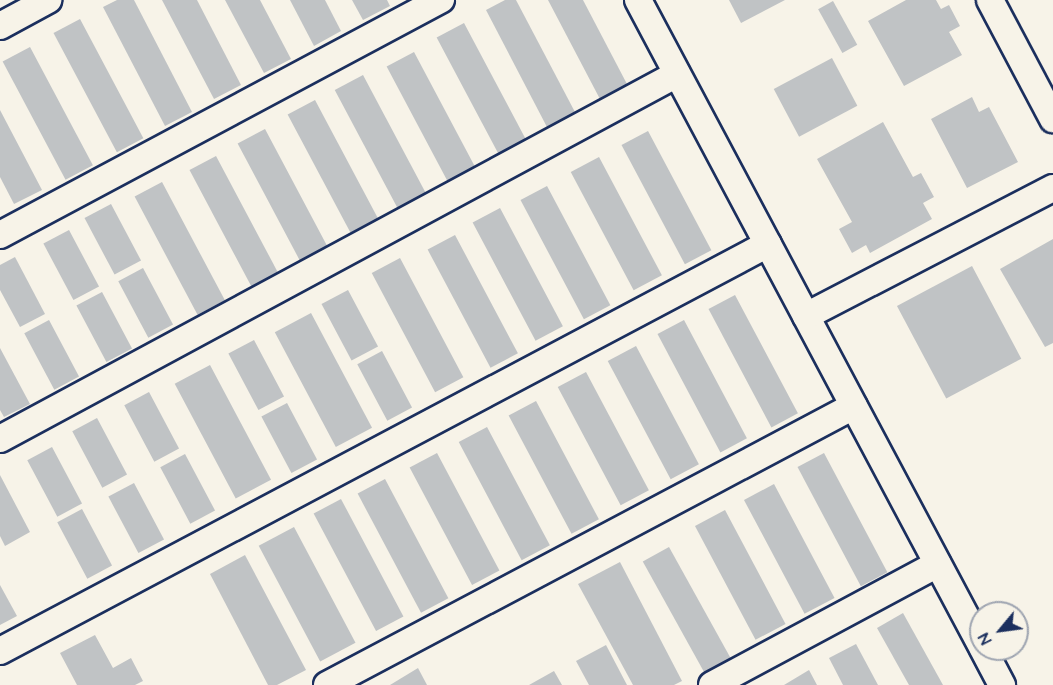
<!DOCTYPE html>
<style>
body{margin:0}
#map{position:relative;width:1053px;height:685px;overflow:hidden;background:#f7f3e8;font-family:"Architects Daughter",sans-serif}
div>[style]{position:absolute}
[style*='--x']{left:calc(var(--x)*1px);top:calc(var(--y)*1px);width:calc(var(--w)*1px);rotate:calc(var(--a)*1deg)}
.building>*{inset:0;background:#c0c3c5;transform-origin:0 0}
.roads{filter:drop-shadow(2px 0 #1b2f5e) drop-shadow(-2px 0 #1b2f5e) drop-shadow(0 2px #1b2f5e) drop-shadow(0 -2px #1b2f5e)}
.street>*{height:26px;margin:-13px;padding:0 13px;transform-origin:13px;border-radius:13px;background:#f7f3e8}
span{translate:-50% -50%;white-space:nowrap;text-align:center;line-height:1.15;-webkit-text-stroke:4.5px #f7f3e8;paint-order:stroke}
.north{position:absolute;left:969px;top:601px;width:60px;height:60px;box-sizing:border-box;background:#f7f3e8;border:2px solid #9fa5b1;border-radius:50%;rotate:241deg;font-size:16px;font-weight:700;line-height:24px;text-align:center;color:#1b2f5e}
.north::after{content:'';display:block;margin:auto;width:21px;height:27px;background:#1b2f5e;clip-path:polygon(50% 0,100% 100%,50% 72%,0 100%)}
</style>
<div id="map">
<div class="building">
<i style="clip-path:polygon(117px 0,134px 0,192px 112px,165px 126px,103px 7px)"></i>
<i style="clip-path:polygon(162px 0,197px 0,241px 85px,214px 99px)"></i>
<i style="clip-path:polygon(225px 0,260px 0,291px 59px,264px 73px)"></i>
<i style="clip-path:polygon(290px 0,325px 0,341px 31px,314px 46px)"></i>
<i style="clip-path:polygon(352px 0,387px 0,390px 6px,363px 20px)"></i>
<i style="clip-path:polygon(505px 0,516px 0,576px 114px,548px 129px,486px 10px)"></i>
<i style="clip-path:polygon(548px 0,583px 0,628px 86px,601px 101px)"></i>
<i style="clip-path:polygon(729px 0,785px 0,741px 23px)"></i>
<i style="clip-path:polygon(906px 0,936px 0,941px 9px,949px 5px,960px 26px,949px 32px,962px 55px,904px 86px,868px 21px)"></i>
<i style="left:833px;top:1px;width:50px;height:17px;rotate:61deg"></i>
<i style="left:80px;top:19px;width:135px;height:30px;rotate:62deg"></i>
<i style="left:464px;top:23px;width:135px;height:31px;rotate:62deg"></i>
<i style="left:30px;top:47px;width:134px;height:31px;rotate:62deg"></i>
<i style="left:414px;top:52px;width:133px;height:31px;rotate:62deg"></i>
<i style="left:832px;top:58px;width:54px;height:66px;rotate:62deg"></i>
<i style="left:363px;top:75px;width:134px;height:32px;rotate:62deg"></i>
<i style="clip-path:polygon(972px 97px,979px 112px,989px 107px,1018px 162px,967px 188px,931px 119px)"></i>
<i style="left:315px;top:100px;width:134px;height:31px;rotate:62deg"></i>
<i style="clip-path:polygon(0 110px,42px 190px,14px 204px,0 177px)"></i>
<i style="clip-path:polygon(883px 122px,913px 177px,921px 173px,934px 197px,923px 203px,932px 219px,870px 253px,866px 245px,852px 253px,839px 229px,852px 222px,817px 159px)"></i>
<i style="left:265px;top:129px;width:133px;height:31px;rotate:62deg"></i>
<i style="left:648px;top:131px;width:135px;height:30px;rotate:62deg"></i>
<i style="left:216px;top:156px;width:135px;height:30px;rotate:62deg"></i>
<i style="left:599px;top:157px;width:134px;height:32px;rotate:62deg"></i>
<i style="left:162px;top:182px;width:134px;height:31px;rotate:62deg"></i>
<i style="left:547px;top:186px;width:135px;height:30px;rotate:62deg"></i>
<i style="left:111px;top:204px;width:64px;height:30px;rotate:62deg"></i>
<i style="left:500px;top:208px;width:134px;height:31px;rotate:62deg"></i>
<i style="left:69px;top:230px;width:64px;height:29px;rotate:62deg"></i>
<i style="left:455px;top:235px;width:134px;height:31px;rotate:62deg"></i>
<i style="clip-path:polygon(1053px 239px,1053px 343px,1045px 347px,1000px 269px)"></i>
<i style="clip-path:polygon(15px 257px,45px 314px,20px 327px,0 290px,0 265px)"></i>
<i style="left:400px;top:258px;width:135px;height:32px;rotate:62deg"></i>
<i style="left:972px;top:266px;width:105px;height:85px;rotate:62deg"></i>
<i style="left:143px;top:268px;width:64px;height:28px;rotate:62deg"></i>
<i style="left:348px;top:290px;width:64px;height:30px;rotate:62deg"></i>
<i style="left:102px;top:292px;width:64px;height:29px;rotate:62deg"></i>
<i style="left:735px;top:295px;width:134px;height:30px;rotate:62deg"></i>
<i style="left:311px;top:313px;width:130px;height:41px;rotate:62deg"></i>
<i style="left:49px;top:320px;width:64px;height:28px;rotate:62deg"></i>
<i style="left:684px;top:320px;width:134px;height:30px;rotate:62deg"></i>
<i style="left:254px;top:340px;width:64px;height:29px;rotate:62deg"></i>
<i style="left:636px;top:346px;width:134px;height:32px;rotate:62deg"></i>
<i style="clip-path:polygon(0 348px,30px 404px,4px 417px,0 410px)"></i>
<i style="left:382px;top:351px;width:64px;height:28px;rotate:62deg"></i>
<i style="left:210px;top:365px;width:130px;height:40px;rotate:62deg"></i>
<i style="left:586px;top:372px;width:134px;height:32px;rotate:62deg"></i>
<i style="left:149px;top:392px;width:64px;height:28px;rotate:62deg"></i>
<i style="left:536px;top:401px;width:134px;height:31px;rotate:62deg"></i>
<i style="left:287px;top:403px;width:64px;height:29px;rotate:62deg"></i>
<i style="left:97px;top:418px;width:64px;height:28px;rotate:62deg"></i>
<i style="left:487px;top:427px;width:134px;height:32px;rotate:62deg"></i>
<i style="left:52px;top:447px;width:64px;height:28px;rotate:62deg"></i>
<i style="left:437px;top:453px;width:133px;height:31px;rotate:62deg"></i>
<i style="left:824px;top:453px;width:135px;height:30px;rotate:62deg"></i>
<i style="left:185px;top:454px;width:64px;height:28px;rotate:62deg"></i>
<i style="clip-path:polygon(0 475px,30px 532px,5px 546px,0 536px)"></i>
<i style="left:385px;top:479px;width:135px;height:31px;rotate:62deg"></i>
<i style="left:134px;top:483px;width:64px;height:29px;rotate:62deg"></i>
<i style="left:774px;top:484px;width:129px;height:34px;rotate:62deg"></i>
<i style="left:341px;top:499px;width:133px;height:31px;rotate:62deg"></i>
<i style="left:82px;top:509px;width:64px;height:28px;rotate:62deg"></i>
<i style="left:725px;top:510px;width:129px;height:34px;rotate:62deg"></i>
<i style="left:294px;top:527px;width:131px;height:40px;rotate:62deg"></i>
<i style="left:669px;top:547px;width:129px;height:30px;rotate:61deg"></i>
<i style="clip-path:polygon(245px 555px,306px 670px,277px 685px,268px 685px,210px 574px)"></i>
<i style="clip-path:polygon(620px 562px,682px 681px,674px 685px,633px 685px,578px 584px)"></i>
<i style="clip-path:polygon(0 585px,17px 616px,0 625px)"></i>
<i style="clip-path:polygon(903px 613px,943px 685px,909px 685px,877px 628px)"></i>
<i style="clip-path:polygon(95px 635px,113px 668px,131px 658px,143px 681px,135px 685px,77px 685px,60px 653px)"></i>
<i style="clip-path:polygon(856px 644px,878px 685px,843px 685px,829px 658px)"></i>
<i style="clip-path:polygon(606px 645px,627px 685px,589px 685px,576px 661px)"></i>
<i style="clip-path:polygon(418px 668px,427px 685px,390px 685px)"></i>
<i style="clip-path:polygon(809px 670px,817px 685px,784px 685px)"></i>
<i style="clip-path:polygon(554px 671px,562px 685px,529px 685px)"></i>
</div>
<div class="roads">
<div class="street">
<i style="--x:638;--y:0;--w:731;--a:62"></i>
<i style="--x:990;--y:0;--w:135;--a:62.1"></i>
<i style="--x:0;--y:26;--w:55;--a:-28.4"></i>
<i style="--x:0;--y:235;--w:500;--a:-28.1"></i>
<i style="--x:806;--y:316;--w:278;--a:-27.4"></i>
<i style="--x:0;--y:439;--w:769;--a:-28.33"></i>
<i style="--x:983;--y:649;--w:41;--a:62.2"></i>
<i style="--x:0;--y:651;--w:869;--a:-27.92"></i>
<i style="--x:327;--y:685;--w:596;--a:-27.9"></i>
<i style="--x:712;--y:685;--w:256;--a:-28.2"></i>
</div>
</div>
<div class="north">N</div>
</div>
